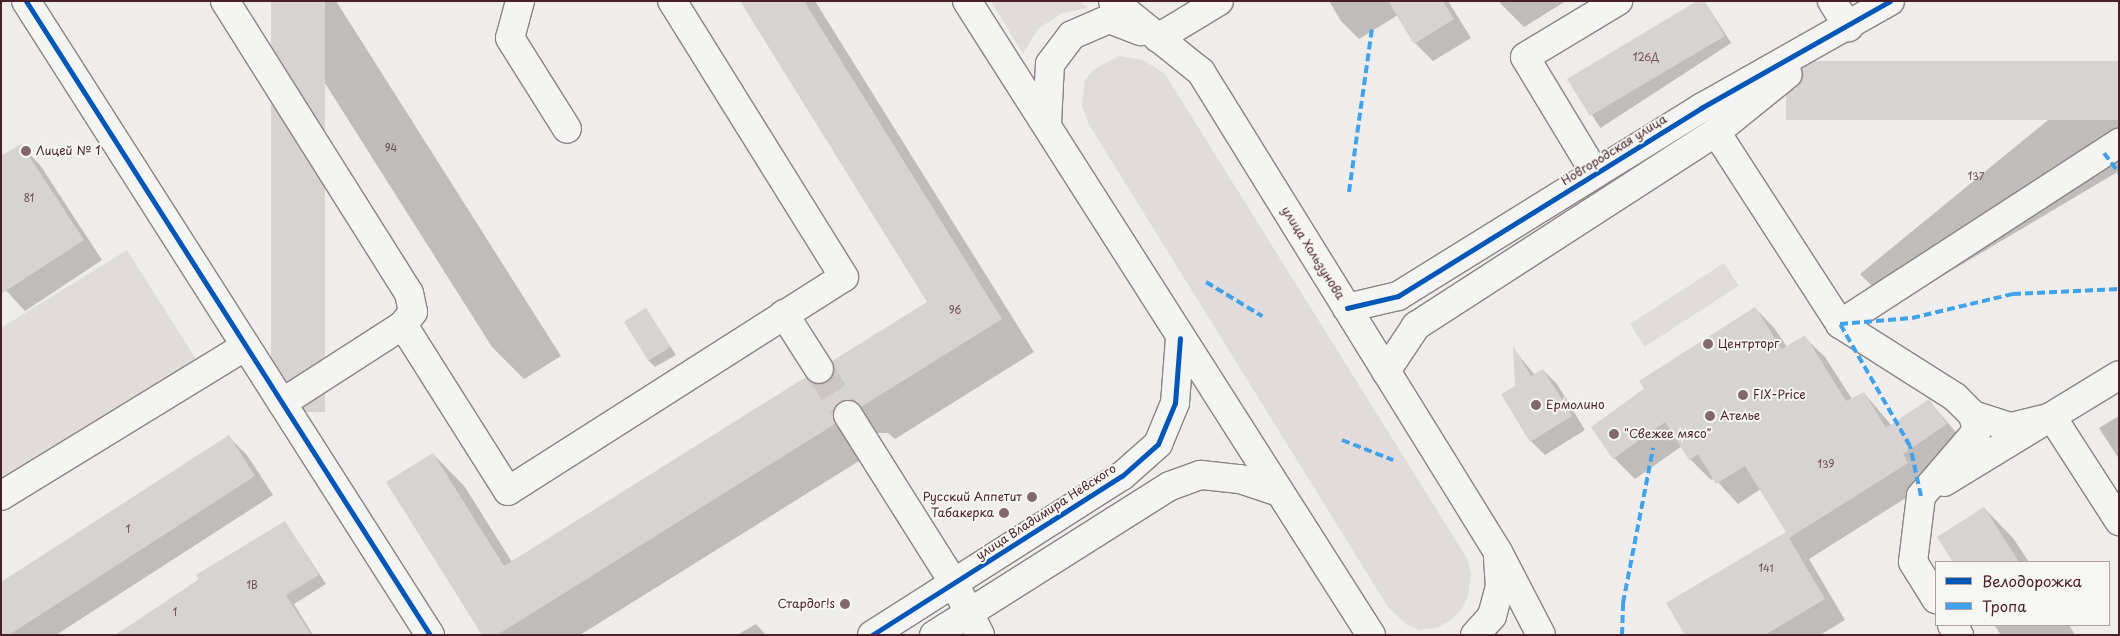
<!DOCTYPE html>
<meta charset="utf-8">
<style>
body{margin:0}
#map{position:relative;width:2120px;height:636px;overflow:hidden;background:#eeedeb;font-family:"Playpen Sans",sans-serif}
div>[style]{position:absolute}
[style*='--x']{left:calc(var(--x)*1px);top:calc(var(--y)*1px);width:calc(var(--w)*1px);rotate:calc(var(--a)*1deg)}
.green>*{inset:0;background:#e1dcdb;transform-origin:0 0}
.shadow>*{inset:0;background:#0003;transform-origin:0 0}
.building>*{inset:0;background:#d6d3d2;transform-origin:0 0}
.minor-tunnel>*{height:28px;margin-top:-14px;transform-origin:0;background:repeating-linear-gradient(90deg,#cdc4c5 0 28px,transparent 0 42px)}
.roads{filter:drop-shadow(1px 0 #8c8385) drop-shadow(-1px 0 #8c8385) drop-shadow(0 1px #8c8385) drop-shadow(0 -1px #8c8385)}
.minor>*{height:28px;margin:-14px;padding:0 14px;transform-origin:14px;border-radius:14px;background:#f4f4f2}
.major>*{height:28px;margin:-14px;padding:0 14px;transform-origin:14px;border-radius:14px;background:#f4f4f2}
.quiet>*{height:4px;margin-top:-2px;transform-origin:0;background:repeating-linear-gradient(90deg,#40a2eb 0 8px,transparent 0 12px)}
.cycleway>*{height:5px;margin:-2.5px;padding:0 2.5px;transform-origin:2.5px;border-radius:2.5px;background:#0057b8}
.dots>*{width:14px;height:14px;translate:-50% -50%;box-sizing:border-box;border:2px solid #f6f6f2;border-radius:50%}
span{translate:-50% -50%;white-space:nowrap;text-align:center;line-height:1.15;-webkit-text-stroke:4px #f6f6f2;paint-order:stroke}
.number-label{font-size:10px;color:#6d4c55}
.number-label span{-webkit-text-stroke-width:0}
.street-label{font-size:12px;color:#4a1f2b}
.poi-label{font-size:12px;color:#4a1f2b}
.left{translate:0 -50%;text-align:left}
.right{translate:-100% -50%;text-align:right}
.frame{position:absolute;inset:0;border:2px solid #4a1f2b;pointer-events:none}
.legend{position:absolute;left:1935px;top:561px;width:175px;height:65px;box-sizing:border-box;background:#f6f6f2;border:1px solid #b1a0a2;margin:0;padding:6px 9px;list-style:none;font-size:15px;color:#4a1f2b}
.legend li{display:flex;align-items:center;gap:10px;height:25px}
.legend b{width:25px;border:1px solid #b1a0a2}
</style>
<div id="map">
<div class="green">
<i style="clip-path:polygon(991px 1px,1079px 1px,1088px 8px,1062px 13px,1038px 29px,1023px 54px)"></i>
<i style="clip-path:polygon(1119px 56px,1143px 60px,1165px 74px,1468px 560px,1471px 574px,1468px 596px,1462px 609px,1451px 620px,1436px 628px,1420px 630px,1407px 625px,1388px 607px,1088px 123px,1082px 105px,1085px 80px,1094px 69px)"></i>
<i style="clip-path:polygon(127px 250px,204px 372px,1px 496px,1px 328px)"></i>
<i style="left:1724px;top:263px;width:27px;height:112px;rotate:57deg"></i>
</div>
<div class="shadow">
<i style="clip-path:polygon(273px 1px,336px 1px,561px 356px,524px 379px,492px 347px)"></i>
<i style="clip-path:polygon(741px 1px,815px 1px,1034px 352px,895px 439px,888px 433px,873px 433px,867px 456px,580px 635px,483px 635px,433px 454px,465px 487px,512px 562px,828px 384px,929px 302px)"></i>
<i style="clip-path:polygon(1329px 1px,1448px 1px,1471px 38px,1433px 61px,1415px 43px,1398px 15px,1359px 39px,1341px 21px)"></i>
<i style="clip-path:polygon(1498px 1px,1566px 1px,1524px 27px)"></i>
<i style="left:1704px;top:1px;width:50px;height:156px;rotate:57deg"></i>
<i style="clip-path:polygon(2119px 62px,2119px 171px,1892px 306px,1860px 274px)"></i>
<i style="clip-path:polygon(21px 145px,40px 165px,102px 260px,25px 311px,1px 285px)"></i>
<i style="clip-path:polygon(1755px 308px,1775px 329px,1787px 347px,1804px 337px,1825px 357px,1852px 399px,1864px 393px,1892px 426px,1929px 401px,1967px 445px,1928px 484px,1809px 559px,1845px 620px,1820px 635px,1687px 635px,1787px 532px,1761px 489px,1738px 504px,1714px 478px,1711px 480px,1690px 459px,1682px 446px,1635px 479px,1614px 458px,1592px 427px)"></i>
<i style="clip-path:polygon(646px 309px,676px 355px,655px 367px,648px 360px)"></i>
<i style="clip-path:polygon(1514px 350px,1535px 375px,1543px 370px,1557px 384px,1585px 430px,1545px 455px,1531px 441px,1517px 386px)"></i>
<i style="clip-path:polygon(2119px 416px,2119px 459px,2099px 428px)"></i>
<i style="clip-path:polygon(229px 437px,247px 455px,273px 495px,56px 635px,1px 635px)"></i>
<i style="clip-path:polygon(1984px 508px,2013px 538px,2029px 562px,1955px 562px,1939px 537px)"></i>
<i style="clip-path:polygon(285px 522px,326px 584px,294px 604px,313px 635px,116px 635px)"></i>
<i style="clip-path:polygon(756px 624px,766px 635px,737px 635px)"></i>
<i style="clip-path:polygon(1994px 625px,2069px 625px,2075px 635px,2001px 635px)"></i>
</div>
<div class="building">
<i style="left:271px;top:1px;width:54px;height:411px"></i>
<i style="clip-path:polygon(740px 1px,804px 1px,1002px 319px,861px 407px,855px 401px,840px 402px,834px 408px,835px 424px,497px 635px,482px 635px,386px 482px,433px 453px,504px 566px,806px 377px,812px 383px,827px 382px,833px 376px,832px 361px,927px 302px)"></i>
<i style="clip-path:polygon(1388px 1px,1443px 1px,1454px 19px,1414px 44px)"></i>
<i style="clip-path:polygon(1697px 1px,1704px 1px,1725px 36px,1590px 116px,1567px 79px)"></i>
<i style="left:2119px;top:61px;width:59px;height:333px;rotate:90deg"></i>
<i style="clip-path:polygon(21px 144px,84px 240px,1px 294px,1px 156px)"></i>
<i style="clip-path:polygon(1755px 307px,1782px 349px,1805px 335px,1846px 401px,1864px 392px,1886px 428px,1929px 399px,1947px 424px,1903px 454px,1908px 463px,1789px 538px,1825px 599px,1765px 635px,1685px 635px,1666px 603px,1786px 532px,1745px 466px,1716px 484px,1698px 454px,1689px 460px,1665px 422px,1613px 459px,1591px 427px,1644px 389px,1639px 381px)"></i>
<i style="left:646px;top:308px;width:46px;height:26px;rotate:58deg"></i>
<i style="clip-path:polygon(1513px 346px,1531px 376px,1543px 369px,1572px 416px,1530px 442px,1501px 394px,1515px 386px)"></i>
<i style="clip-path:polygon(229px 435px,255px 476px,9px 635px,1px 635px,1px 582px)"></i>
<i style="clip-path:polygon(1984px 507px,2019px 562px,1953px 562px,1937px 537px)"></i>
<i style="clip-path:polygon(285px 521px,319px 575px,286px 595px,311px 635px,115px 635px,199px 580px,196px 575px)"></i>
</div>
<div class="minor-tunnel">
<i style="--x:819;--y:369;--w:54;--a:57.8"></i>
</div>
<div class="roads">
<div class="minor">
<i style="--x:26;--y:1;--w:752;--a:57.49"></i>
<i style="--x:225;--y:1;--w:345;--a:57.8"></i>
<i style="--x:409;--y:293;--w:19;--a:78"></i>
<i style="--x:413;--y:312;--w:16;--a:128"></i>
<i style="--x:520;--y:1;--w:38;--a:105"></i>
<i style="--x:510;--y:38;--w:107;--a:57.9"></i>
<i style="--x:1832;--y:1;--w:31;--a:58"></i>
<i style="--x:1158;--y:38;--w:71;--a:-31.2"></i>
<i style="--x:1716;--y:132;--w:229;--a:57.1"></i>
<i style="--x:1840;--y:324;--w:333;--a:-33"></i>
<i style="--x:1595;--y:173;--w:135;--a:-121.1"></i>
<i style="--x:1525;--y:57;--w:109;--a:-31.1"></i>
<i style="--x:1347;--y:308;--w:52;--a:-13.2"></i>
<i style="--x:1398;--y:296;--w:357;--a:-31.8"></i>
<i style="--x:1701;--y:108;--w:217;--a:-29.5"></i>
<i style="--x:784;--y:314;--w:65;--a:57.5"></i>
<i style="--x:1840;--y:324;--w:136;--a:32.4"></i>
<i style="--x:1955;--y:397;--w:25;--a:45"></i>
<i style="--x:1973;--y:415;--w:16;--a:76"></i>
<i style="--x:1977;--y:431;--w:86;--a:130.7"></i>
<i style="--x:1921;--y:496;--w:66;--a:96.9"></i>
<i style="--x:1913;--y:562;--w:44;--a:58.1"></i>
<i style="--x:1386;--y:371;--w:54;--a:-56.3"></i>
<i style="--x:1416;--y:326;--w:357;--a:-32.9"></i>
<i style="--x:1716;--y:132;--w:92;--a:-38.9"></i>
<i style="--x:282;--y:403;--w:144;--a:-32.8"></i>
<i style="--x:403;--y:325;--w:196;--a:57.7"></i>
<i style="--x:508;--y:491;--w:398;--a:-32.5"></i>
<i style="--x:844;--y:277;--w:325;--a:-121.9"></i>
<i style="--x:848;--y:415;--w:199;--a:57.8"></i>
<i style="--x:954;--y:583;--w:58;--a:63.4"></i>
<i style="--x:1973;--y:415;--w:40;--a:18"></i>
<i style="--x:2011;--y:427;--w:42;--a:-13.7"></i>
<i style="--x:2052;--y:417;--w:124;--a:57.2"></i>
<i style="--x:1944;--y:482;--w:205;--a:-31.4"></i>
<i style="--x:1;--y:496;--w:287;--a:-31.5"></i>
<i style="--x:1952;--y:625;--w:12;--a:55"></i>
<i style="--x:872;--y:635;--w:296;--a:-32.5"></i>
<i style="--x:1122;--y:476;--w:48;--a:-41.6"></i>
<i style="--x:1158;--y:444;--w:44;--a:-67.5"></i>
<i style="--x:1175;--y:403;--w:65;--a:-85.6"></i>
<i style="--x:934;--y:635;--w:279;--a:-32.3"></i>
<i style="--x:1170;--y:486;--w:33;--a:-20"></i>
<i style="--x:1201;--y:475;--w:39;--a:6"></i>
<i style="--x:1240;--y:479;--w:41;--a:18.4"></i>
</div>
<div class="major">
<i style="--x:967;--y:1;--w:752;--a:57.49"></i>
<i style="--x:1113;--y:1;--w:113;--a:38.9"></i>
<i style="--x:1201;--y:72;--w:564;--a:58.25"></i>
<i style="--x:1498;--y:552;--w:93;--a:62.6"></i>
<i style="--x:1047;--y:123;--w:59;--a:-87.1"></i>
<i style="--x:1050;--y:64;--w:36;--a:-53"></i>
<i style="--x:1072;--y:35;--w:40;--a:-23.4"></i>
<i style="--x:1109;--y:19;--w:34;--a:21"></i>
<i style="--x:1475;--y:635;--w:25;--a:-48"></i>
<i style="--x:1492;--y:616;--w:30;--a:-75"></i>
<i style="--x:1500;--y:587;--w:30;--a:-94"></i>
</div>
</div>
<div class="quiet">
<i style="--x:2104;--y:153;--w:25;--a:53"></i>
<i style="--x:1349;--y:192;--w:166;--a:-82"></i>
<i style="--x:1206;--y:282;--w:66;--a:31.3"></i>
<i style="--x:1342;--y:440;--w:55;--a:21.4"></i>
<i style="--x:1921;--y:496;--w:51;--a:-102.4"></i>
<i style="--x:1910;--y:446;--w:141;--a:-119.8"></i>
<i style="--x:1840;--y:324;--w:72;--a:-4.8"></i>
<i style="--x:1912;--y:318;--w:104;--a:-13.4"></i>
<i style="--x:2013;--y:294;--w:106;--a:-2.7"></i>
<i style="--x:1622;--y:635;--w:32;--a:-88"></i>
<i style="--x:1623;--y:603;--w:158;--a:-79"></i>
</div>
<div class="cycleway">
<i style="--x:26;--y:1;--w:752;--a:57.49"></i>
<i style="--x:1347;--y:308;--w:52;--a:-13.2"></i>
<i style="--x:1398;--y:296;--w:357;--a:-31.8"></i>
<i style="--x:1701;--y:108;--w:217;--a:-29.5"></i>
<i style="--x:872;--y:635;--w:296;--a:-32.5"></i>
<i style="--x:1122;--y:476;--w:48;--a:-41.6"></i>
<i style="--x:1158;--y:444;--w:44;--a:-67.5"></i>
<i style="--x:1175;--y:403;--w:65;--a:-85.6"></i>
</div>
<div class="dots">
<i style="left:26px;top:151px;background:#83676e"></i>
<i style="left:1708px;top:344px;background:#83676e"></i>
<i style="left:1743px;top:395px;background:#83676e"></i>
<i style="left:1536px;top:405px;background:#83676e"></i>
<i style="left:1710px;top:416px;background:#83676e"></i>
<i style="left:1614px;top:434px;background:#83676e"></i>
<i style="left:1032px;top:497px;background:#83676e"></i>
<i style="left:1004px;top:513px;background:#83676e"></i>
<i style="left:845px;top:604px;background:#83676e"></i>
</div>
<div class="number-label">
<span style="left:1646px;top:57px">126Д</span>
<span style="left:391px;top:148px">94</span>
<span style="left:1976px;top:176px">137</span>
<span style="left:29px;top:198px">81</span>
<span style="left:955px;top:310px">96</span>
<span style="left:1826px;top:464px">139</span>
<span style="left:128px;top:529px">1</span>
<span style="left:1766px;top:568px">141</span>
<span style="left:252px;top:585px">1В</span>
<span style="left:175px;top:612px">1</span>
</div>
<div class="street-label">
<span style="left:1614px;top:150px;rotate:-32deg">Новгородская улица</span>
<span style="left:1313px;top:253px;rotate:58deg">улица Хользунова</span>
<span style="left:1046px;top:512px;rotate:-33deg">улица Владимира Невского</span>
</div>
<div class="poi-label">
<span class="left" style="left:36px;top:151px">Лицей № 1</span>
<span class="left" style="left:1718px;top:344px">Центрторг</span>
<span class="left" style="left:1753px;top:395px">FIX-Price</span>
<span class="left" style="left:1546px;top:405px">Ермолино</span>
<span class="left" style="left:1720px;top:416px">Ателье</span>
<span class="left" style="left:1624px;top:434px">"Свежее мясо"</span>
<span class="right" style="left:1022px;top:497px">Русский Аппетит</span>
<span class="right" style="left:994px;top:513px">Табакерка</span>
<span class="right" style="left:835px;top:604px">Стардог!s</span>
</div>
<div class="frame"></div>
<ul class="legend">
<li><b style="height:6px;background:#0057b8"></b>Велодорожка</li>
<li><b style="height:6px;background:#40a2eb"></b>Тропа</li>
</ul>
</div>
